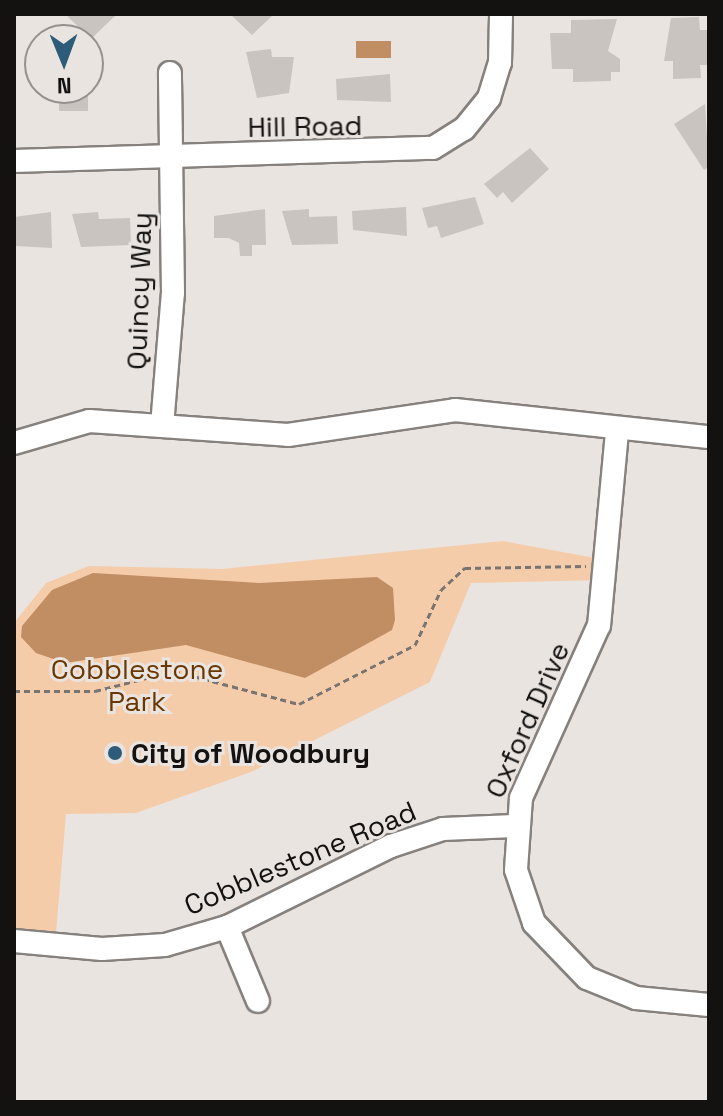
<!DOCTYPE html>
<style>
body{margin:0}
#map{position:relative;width:723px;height:1116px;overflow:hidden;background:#eae4e0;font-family:"Space Grotesk",sans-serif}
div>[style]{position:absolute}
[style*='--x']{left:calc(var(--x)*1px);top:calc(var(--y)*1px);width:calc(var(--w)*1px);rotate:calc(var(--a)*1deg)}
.green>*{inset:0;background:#f5ccaa}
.water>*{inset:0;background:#c18d62;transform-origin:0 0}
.building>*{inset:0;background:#c9c4c0;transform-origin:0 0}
.path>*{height:3px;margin-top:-1.5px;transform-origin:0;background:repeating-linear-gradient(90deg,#777471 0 6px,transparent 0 10px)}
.roads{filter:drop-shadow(2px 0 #86817d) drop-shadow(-2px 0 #86817d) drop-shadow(0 2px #86817d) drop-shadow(0 -2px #86817d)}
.minor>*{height:22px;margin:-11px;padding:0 11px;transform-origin:11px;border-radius:11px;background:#fff}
.dots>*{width:22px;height:22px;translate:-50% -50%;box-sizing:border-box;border:4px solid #eae4e0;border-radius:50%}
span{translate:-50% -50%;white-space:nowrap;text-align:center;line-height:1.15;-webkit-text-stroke:6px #eae4e0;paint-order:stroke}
.street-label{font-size:28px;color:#131210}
.park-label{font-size:28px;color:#693800}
.poi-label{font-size:28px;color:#131210;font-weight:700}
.left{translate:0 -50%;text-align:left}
.frame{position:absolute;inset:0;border:16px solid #131210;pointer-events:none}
.north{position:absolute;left:24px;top:24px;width:80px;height:80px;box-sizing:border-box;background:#eae4e0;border:2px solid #94908d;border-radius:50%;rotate:179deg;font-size:22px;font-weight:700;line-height:32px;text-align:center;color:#131210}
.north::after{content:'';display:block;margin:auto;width:28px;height:36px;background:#2d5b7a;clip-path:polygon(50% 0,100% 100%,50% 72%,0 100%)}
</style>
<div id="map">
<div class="green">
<i style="clip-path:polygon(503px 541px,606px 560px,605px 580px,471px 583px,430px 682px,251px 772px,136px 813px,66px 814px,55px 945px,14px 941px,14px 623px,46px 583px,89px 566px,222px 569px)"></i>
</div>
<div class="water">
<i style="left:391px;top:41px;width:17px;height:35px;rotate:90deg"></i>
<i style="clip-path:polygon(93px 573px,259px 583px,377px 577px,393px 588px,395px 620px,392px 630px,305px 678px,186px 645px,65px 663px,36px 653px,21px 637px,22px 626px,52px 590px)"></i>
</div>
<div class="building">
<i style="clip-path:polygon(117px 14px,91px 39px,67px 16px,69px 14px)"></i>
<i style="clip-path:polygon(230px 14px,270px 14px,272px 16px,252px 35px)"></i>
<i style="clip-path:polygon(699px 17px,700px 30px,709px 30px,709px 65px,700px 65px,701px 78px,673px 79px,673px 61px,664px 61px,671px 18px)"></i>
<i style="clip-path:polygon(617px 19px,608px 51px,620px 59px,620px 72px,611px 72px,611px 81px,573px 82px,573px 69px,552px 69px,550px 33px,571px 33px,571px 20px)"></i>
<i style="clip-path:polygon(271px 49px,272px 57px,294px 57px,289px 93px,257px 98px,246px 52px)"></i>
<i style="clip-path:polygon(390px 74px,391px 102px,337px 100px,336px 79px)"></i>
<i style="left:59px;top:88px;width:29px;height:23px"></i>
<i style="clip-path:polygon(705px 104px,709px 167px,704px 170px,674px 124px)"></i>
<i style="clip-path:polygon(530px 148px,549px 169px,512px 203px,503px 192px,497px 198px,484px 184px)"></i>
<i style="clip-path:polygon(475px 197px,484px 224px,441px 238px,437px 226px,428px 228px,422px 208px)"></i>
<i style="clip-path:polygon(406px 207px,407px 236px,353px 230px,352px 211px)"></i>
<i style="clip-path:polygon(265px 209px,266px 245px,252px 245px,252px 256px,240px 256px,239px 243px,229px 238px,214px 238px,214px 216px)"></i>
<i style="clip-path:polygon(309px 209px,309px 217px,337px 216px,338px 244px,292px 245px,282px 211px)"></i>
<i style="clip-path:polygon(51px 212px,52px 248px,16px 246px,14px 217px)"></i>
<i style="clip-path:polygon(98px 212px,99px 219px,130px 218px,131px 245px,81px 247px,72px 214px)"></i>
</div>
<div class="path">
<i style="--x:14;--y:691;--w:81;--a:0"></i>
<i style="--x:95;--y:691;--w:81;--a:-14.2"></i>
<i style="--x:174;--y:671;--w:129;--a:14.8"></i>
<i style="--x:299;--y:704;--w:130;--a:-27"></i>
<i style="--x:415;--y:645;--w:61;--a:-64.7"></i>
<i style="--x:441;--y:590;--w:33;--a:-43"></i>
<i style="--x:465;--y:568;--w:121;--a:-0.9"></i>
<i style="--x:14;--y:888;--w:7;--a:90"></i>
</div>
<div class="roads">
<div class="minor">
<i style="--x:14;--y:161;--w:419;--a:-1.8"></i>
<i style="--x:433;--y:148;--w:36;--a:-32"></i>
<i style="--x:464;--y:129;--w:40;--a:-51"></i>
<i style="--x:489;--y:98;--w:37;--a:-73"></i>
<i style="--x:500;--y:63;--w:49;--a:-88.8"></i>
<i style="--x:162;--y:426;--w:133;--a:-85.3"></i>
<i style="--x:173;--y:293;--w:220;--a:-90.8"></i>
<i style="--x:617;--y:432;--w:194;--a:95.3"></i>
<i style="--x:599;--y:625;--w:190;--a:114.3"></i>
<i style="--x:521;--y:798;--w:72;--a:94"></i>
<i style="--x:516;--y:870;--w:56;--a:71.2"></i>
<i style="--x:534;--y:923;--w:76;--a:46.1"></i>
<i style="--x:587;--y:978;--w:53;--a:22.2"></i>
<i style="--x:636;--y:998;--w:73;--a:5.5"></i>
<i style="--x:14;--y:443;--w:78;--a:-16.3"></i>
<i style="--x:89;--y:421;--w:199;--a:4"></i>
<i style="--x:288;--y:435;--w:169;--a:-8.5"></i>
<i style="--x:455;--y:410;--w:255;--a:6.1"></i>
<i style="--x:227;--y:927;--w:80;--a:67.3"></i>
<i style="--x:14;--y:941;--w:88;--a:5.2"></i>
<i style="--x:102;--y:949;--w:63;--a:-3.6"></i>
<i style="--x:165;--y:945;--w:65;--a:-16.2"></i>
<i style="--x:227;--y:927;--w:183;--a:-26.3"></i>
<i style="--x:391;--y:846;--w:55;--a:-18.1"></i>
<i style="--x:443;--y:829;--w:71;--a:-2.4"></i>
</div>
</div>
<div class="dots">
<i style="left:115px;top:753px;background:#2d5b7a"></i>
</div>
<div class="street-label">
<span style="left:305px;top:126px;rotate:-1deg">Hill Road</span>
<span style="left:139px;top:291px;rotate:-88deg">Quincy Way</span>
<span style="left:527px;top:720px;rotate:-66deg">Oxford Drive</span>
<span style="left:300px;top:858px;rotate:-23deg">Cobblestone Road</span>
</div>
<div class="park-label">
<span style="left:137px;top:685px">Cobblestone<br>Park</span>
</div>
<div class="poi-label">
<span class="left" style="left:131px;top:753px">City of Woodbury</span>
</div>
<div class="frame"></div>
<div class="north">N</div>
</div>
